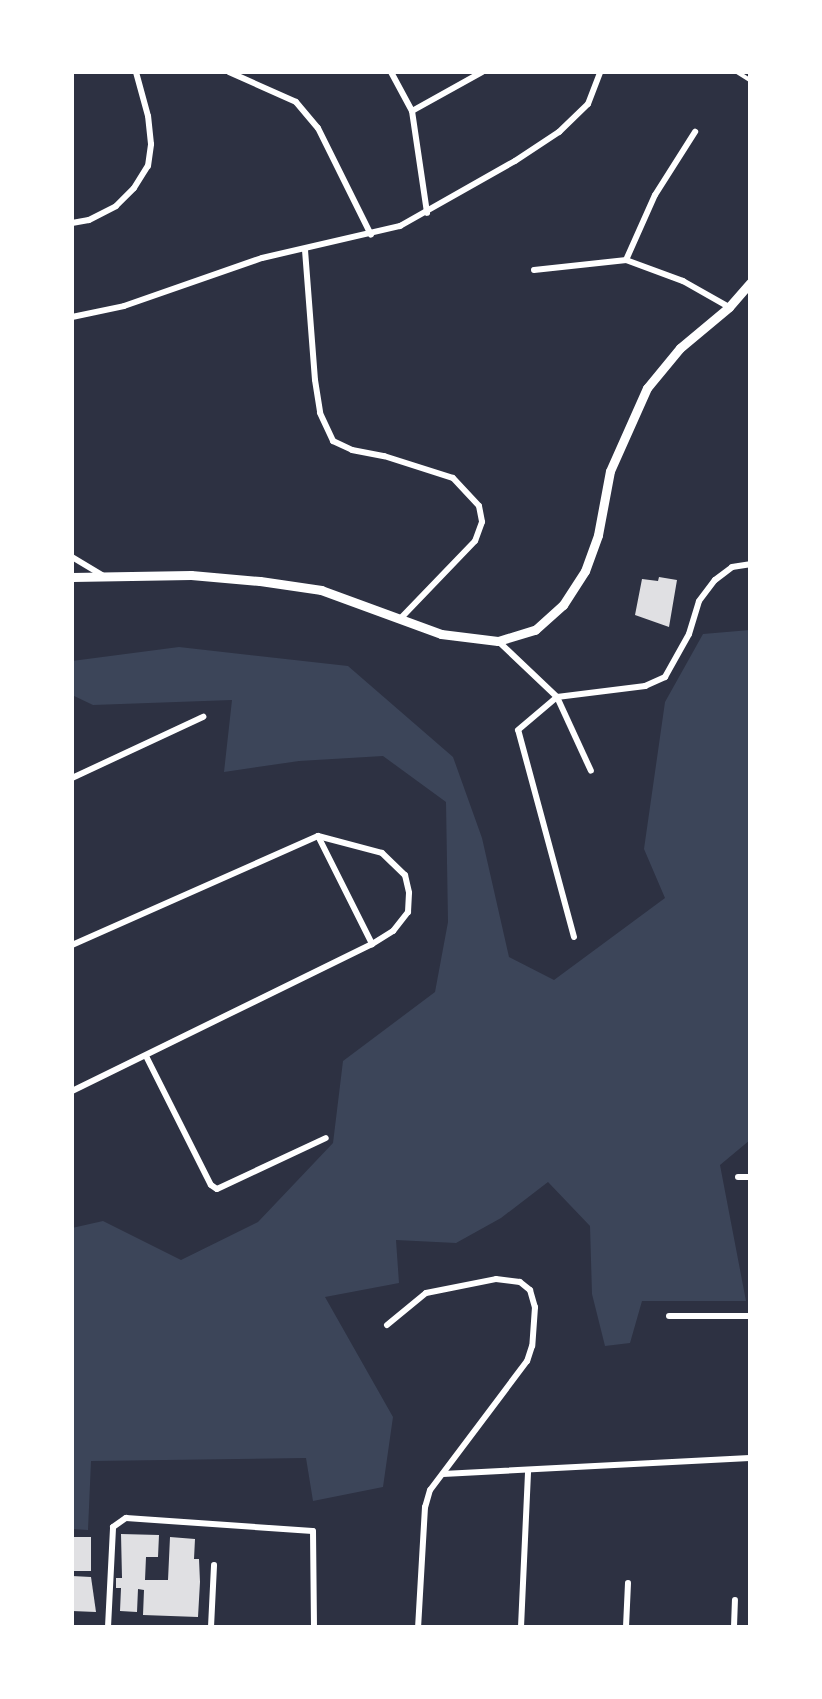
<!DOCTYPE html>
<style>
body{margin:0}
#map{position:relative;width:822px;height:1699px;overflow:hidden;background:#2d3142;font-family:"Open Sans",sans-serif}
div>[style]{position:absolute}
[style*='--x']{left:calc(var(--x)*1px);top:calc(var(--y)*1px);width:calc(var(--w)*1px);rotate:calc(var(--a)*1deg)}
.green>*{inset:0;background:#3c4559}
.building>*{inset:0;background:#e0e0e3;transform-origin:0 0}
.service>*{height:4px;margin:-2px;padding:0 2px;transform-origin:2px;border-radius:2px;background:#fff}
.minor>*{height:6px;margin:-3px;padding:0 3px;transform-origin:3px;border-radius:3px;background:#fff}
.tertiary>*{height:9px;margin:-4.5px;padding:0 4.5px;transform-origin:4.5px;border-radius:4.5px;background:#fff}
span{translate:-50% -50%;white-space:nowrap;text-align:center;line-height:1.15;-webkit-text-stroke:4.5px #fff;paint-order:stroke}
.frame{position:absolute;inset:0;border:74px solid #fff;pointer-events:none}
</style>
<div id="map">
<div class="green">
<i style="clip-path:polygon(750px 630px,750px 1140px,720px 1165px,746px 1301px,642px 1301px,630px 1343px,605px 1346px,592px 1294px,590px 1226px,548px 1182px,501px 1218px,456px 1243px,396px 1240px,399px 1283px,325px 1297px,393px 1417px,383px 1487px,313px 1501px,306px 1458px,91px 1461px,88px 1530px,72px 1529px,72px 1228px,103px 1221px,181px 1260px,258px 1222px,333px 1143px,343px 1061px,435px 992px,448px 922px,446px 802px,383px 756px,299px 761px,224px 772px,232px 700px,93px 705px,72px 695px,72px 661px,179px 647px,348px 666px,453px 757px,482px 838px,509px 957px,554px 980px,665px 898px,644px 849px,665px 702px,703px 634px)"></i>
</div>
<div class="building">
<i style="clip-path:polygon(659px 577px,677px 580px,669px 627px,635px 615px,642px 579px,658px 581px)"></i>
<i style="clip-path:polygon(121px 1534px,159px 1535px,158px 1557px,146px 1557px,145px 1580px,168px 1580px,170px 1537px,195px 1539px,194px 1559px,199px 1559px,200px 1582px,198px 1617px,143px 1615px,144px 1590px,138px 1589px,137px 1612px,120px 1611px,121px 1588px,116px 1588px,116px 1578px,122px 1578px)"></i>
<i style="left:73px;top:1537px;width:18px;height:34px"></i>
<i style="clip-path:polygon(72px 1576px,91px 1577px,96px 1612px,72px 1611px)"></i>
</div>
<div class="service">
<i style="--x:737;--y:72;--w:15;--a:32"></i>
</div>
<div class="minor">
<i style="--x:229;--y:72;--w:73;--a:24.1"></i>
<i style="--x:296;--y:102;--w:34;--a:50"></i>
<i style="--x:318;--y:128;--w:119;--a:63.6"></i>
<i style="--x:391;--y:72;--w:44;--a:61.7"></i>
<i style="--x:412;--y:111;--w:103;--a:81.6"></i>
<i style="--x:412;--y:111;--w:80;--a:-29.1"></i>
<i style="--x:72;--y:223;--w:17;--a:-10"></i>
<i style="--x:89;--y:220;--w:30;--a:-27"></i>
<i style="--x:116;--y:206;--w:25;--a:-45"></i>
<i style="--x:134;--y:188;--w:26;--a:-58"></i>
<i style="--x:148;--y:166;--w:22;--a:-82"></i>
<i style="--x:151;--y:144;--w:28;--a:-96"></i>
<i style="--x:148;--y:116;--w:46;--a:-105.3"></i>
<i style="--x:305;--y:250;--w:130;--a:85.6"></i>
<i style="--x:315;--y:380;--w:33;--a:81"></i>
<i style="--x:320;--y:413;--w:31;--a:65"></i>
<i style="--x:333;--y:441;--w:21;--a:25"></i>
<i style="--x:352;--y:450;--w:33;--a:11"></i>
<i style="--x:384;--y:456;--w:72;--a:17.7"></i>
<i style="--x:453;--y:478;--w:38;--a:47"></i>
<i style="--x:479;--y:506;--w:16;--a:79"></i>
<i style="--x:482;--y:522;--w:20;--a:110"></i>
<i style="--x:475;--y:541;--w:108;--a:133.9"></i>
<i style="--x:626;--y:260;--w:71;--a:-66"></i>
<i style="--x:655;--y:195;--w:75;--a:-57.6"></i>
<i style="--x:534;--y:270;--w:93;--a:-6.2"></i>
<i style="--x:626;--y:260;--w:61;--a:20.2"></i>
<i style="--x:683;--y:281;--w:53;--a:29.5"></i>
<i style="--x:72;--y:317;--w:53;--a:-11.9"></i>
<i style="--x:124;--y:306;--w:146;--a:-19.2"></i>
<i style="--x:262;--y:258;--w:142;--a:-13.1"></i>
<i style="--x:400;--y:226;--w:132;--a:-29.5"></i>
<i style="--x:515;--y:161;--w:53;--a:-33.4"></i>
<i style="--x:559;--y:132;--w:40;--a:-44"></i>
<i style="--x:588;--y:104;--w:34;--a:-69"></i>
<i style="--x:72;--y:557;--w:35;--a:31"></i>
<i style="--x:498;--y:641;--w:81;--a:43.5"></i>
<i style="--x:557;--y:697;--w:81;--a:65.3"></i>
<i style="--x:72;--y:778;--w:145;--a:-25"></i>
<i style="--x:318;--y:836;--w:121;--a:63.4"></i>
<i style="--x:574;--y:937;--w:214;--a:-105.1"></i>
<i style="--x:518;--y:730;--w:51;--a:-40.2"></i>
<i style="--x:557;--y:697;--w:89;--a:-7.1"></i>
<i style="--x:645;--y:686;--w:22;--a:-24"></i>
<i style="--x:665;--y:677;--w:49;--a:-60.8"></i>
<i style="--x:689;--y:634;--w:34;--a:-73"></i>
<i style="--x:699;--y:601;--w:26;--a:-53"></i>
<i style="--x:715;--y:580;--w:21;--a:-37"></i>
<i style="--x:732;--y:567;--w:18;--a:-9"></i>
<i style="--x:72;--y:945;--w:269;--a:-23.9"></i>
<i style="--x:318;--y:836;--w:66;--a:14.9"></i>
<i style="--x:382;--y:853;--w:32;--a:44"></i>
<i style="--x:405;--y:875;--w:18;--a:77"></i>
<i style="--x:409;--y:893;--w:19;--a:93"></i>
<i style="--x:408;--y:912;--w:24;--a:128"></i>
<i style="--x:393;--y:931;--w:25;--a:148"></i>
<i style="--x:372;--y:944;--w:334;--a:153.9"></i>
<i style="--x:146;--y:1056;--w:144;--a:63.3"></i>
<i style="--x:211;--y:1185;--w:7;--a:34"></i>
<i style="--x:217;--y:1189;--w:120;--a:-25.1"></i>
<i style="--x:738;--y:1177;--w:12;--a:0"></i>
<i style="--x:669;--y:1316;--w:81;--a:0"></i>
<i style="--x:387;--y:1325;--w:50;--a:-39.4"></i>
<i style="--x:426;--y:1293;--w:71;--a:-11.3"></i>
<i style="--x:496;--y:1279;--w:24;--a:7"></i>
<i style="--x:520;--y:1282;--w:13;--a:39"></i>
<i style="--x:530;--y:1290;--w:18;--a:74"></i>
<i style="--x:535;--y:1307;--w:39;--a:94"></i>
<i style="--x:532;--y:1346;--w:16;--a:108"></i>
<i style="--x:527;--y:1361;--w:161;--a:126.9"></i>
<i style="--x:430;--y:1490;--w:18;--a:106"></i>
<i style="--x:425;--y:1507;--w:120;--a:93.3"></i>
<i style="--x:443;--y:1474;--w:307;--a:-3"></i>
<i style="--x:108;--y:1627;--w:100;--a:-87.1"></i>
<i style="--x:113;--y:1527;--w:16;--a:-35"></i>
<i style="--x:126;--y:1518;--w:187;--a:4"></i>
<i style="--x:313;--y:1531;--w:96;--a:89.4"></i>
<i style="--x:211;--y:1627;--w:62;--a:-87.2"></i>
<i style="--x:521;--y:1627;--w:157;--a:-87.4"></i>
<i style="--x:626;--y:1627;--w:44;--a:-87.4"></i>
<i style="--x:734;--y:1627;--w:27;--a:-88"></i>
</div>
<div class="tertiary">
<i style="--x:72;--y:577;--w:119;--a:-1"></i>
<i style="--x:191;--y:575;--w:69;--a:5"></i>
<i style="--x:260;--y:581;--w:62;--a:8.4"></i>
<i style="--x:321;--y:590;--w:128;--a:20.1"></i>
<i style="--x:441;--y:634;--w:57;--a:7"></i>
<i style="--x:498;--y:641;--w:39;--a:-17"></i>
<i style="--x:535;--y:630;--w:38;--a:-42"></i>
<i style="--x:563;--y:605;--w:40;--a:-57.1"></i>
<i style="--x:585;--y:571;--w:38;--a:-70"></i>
<i style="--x:598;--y:535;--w:65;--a:-79.4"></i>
<i style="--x:610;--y:471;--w:91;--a:-66"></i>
<i style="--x:647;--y:388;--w:52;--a:-50.5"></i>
<i style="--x:680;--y:348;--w:64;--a:-39.9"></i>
<i style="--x:729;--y:307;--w:32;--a:-49"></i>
</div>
<div class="frame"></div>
</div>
